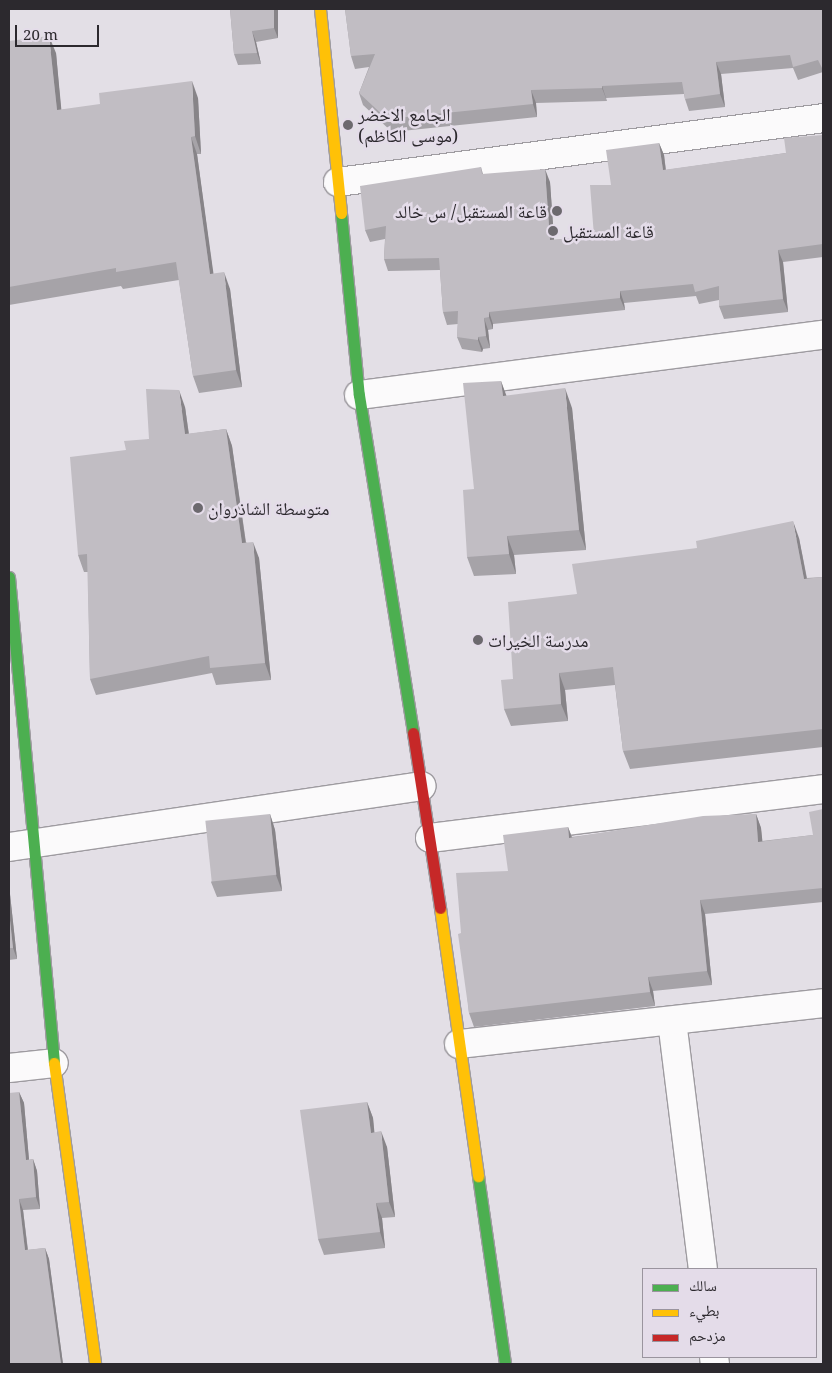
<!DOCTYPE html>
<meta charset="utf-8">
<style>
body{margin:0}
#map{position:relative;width:832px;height:1373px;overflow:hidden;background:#e3dfe6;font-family:"Noto Serif","Noto Naskh Arabic",serif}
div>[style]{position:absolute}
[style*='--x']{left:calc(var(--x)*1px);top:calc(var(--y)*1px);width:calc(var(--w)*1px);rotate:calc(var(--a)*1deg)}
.roads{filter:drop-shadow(1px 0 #9e9ba0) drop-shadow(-1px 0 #9e9ba0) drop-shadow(0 1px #9e9ba0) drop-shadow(0 -1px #9e9ba0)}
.street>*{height:28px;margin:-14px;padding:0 14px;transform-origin:14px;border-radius:14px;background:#fbfafb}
.fast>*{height:11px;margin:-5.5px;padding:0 5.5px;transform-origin:5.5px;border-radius:5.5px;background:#4caf50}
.slow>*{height:11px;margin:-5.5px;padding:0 5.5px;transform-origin:5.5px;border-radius:5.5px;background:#ffc107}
.jam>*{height:11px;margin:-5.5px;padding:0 5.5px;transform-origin:5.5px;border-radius:5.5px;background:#c62828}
.wall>*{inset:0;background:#a6a3a8}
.shaded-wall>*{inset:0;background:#878488}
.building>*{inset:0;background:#c1bdc3;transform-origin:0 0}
.dots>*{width:14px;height:14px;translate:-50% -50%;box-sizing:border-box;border:2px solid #e4dce9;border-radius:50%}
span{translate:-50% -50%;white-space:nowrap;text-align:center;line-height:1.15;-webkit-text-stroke:5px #e4dce9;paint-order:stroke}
.poi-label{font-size:18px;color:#2c292e}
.left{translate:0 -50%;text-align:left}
.right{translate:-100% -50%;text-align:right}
.frame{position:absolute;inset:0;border:10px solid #2c292e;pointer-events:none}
.legend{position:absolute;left:642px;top:1268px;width:175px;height:90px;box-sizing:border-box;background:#e4dce9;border:1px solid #9a949e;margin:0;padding:6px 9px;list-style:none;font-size:15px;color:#2c292e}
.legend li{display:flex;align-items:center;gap:10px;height:25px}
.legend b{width:25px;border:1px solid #9a949e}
.scale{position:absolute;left:15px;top:25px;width:84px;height:22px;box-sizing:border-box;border:2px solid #2c292e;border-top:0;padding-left:6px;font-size:15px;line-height:18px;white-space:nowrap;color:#2c292e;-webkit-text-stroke:4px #e4dce9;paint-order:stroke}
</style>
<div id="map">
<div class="roads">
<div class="street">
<i style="--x:338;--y:182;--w:489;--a:-7.5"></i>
<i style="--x:359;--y:395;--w:468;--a:-7.4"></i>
<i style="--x:430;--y:838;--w:396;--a:-7.1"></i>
<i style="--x:9;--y:847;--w:417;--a:-8.4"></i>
<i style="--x:672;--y:1021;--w:250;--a:82.9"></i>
<i style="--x:459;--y:1044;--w:366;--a:-6.4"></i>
<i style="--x:9;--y:1068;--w:45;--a:-6.3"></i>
<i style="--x:714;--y:1357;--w:7;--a:82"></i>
</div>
<div class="fast">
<i style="--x:341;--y:213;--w:183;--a:84.4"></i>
<i style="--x:359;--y:395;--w:342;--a:80.9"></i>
<i style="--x:9;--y:577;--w:488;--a:84.7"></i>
<i style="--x:478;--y:1176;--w:190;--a:81.8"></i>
</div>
<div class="slow">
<i style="--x:320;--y:9;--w:205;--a:84.1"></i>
<i style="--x:440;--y:908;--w:271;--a:81.9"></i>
<i style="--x:54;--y:1063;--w:304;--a:82.2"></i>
</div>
<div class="jam">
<i style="--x:413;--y:733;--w:177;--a:81.2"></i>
</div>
</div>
<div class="wall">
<i style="clip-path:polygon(230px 9px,278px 9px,278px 38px,256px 42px,261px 64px,238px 65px,234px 54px)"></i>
<i style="clip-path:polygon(345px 9px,823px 9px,823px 73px,823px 72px,798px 80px,793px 68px,721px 74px,725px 107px,689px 111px,685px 99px,684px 94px,606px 98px,607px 101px,536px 103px,537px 117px,392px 132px,363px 105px,359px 93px,369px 67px,355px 69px,351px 56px)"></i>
<i style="clip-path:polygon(9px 41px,56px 53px,61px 110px,198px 98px,201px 154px,197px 154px,213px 274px,230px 289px,242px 387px,199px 393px,193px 376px,179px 280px,123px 289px,121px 286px,9px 305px)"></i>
<i style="clip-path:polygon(823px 135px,823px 257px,783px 262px,788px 312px,724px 319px,719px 306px,719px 300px,699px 304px,696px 296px,624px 303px,625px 310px,493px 324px,493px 329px,488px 330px,490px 348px,483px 349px,482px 352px,462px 349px,457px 337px,458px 324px,447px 325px,443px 312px,440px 270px,388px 271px,384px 259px,385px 239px,370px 242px,365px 230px,481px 167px,483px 174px,550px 182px,554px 240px,594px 236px,611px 185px,659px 143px,664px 155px,666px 170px,786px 153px)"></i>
<i style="clip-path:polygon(501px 381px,506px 396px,572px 408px,586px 550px,514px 555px,516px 574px,474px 576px,467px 557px,474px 489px)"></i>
<i style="clip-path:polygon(185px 407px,189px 434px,226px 429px,232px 446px,246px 542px,259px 558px,271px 680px,216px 685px,212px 673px,96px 695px,90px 679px,88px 572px,84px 572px,78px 555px,126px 450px,149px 439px)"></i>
<i style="clip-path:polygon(799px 538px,807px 578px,823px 577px,823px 747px,630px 769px,623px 751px,615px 685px,565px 690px,568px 721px,511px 726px,504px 709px,513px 679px,577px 594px)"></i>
<i style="clip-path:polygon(823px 809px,823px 902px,705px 914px,712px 985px,653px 991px,655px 1006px,474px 1027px,469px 1013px,461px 933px,508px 871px,568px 827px,572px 837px,756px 814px,761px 828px,762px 841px,813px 835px)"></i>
<i style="clip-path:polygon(270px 814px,275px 830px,282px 891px,217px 897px,211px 882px)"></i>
<i style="clip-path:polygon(9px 885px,17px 959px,9px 960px)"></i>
<i style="clip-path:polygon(19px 1092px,24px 1103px,29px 1160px,33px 1159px,37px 1171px,40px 1209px,23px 1210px,28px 1250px,45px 1248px,49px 1259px,63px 1364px,9px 1364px)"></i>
<i style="clip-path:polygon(367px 1102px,373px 1118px,374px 1132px,387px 1147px,395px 1217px,382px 1218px,385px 1248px,324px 1255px,318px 1239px)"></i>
</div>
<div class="shaded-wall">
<i style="clip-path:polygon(274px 9px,278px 9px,278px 38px,274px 28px)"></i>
<i style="clip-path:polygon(252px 31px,256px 42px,261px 64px,257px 53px)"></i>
<i style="clip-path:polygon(49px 36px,56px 53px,63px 127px,57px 110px)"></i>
<i style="clip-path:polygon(716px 62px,721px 74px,725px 107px,720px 94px)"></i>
<i style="clip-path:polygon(192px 81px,198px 98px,201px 154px,195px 136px)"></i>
<i style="clip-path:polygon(602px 86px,607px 101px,602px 88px)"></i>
<i style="clip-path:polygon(531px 90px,536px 103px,537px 117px,533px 104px)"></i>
<i style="clip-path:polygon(191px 137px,197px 154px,216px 292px,210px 274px)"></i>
<i style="clip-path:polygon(659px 143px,664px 155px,667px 182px,663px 170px)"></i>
<i style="clip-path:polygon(545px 169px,550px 182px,555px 252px,550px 240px)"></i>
<i style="clip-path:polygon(778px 250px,783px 262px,788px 312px,783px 299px)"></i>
<i style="clip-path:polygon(224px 272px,230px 289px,242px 387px,236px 370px)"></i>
<i style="clip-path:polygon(620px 291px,624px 303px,625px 310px,620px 298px)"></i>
<i style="clip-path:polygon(489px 312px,493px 324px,493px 329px,489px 317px)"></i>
<i style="clip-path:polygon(484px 318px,488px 330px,490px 348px,486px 336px)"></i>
<i style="clip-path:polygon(478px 337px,483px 349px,482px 352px,478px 340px)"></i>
<i style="clip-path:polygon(501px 381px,508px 400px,503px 396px)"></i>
<i style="clip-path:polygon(565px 388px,572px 408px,586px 550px,579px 530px)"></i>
<i style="clip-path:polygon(179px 390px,185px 407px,191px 451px,185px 434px)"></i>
<i style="clip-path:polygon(226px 429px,232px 446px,248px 559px,242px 543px)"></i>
<i style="clip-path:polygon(793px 521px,799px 538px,810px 596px,804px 579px)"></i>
<i style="clip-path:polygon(507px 536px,514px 555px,516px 574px,509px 554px)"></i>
<i style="clip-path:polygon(253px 542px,259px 558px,271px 680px,265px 663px)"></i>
<i style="clip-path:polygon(559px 673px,565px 690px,568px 721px,561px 704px)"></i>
<i style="clip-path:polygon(270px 814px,275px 830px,282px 891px,276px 875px)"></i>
<i style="clip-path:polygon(756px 814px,761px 828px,764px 856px,758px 842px)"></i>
<i style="clip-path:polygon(568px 827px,573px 841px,569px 838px)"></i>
<i style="clip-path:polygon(9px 885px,17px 959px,13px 948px,9px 911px)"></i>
<i style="clip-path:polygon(700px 900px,705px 914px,712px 985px,707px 971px)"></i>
<i style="clip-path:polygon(648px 977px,653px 991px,655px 1006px,650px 992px)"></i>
<i style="clip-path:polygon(19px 1092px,24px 1103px,30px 1171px,26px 1160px)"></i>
<i style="clip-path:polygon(367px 1102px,373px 1118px,376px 1148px,371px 1133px)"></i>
<i style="clip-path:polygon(381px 1131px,387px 1147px,395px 1217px,389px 1202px)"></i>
<i style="clip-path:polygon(33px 1159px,37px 1171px,40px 1209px,36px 1197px)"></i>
<i style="clip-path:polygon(19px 1199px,23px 1210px,29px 1261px,25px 1250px)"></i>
<i style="clip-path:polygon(376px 1203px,382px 1218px,385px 1248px,380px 1232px)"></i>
<i style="clip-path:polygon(45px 1248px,49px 1259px,63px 1364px,61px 1364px)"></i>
</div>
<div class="building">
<i style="clip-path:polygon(230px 9px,274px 9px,274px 28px,252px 31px,257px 53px,234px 54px)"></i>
<i style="clip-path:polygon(345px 9px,823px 9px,823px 68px,822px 68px,818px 60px,793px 67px,790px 55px,716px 62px,720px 94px,685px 99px,682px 82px,602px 86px,602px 88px,531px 90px,533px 104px,387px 119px,359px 93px,375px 54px,351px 56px)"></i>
<i style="clip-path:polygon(49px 36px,57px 110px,100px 104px,99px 93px,192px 81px,195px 136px,191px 137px,210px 274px,224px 272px,236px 370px,193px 376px,176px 262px,116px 272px,116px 268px,9px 287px,9px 41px)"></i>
<i style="clip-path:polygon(823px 135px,823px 244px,778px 250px,783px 299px,719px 306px,719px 286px,695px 292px,693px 284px,620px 291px,620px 298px,489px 312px,489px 317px,484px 318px,486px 336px,478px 337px,478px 340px,457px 337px,458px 311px,443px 312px,439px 258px,384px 259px,386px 226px,365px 230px,360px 186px,481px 167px,482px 174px,545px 169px,550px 240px,594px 236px,590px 185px,611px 185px,606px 150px,659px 143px,663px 170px,786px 153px,784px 138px)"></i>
<i style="clip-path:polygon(501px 381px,503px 396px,565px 388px,579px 530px,507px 536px,509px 554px,467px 557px,463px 490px,474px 489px,463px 383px)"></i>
<i style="clip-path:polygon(146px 389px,179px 390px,185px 434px,226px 429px,242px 543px,253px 542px,265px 663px,210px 668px,209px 656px,90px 679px,87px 554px,78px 555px,70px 457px,126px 450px,124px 441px,149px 439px)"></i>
<i style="clip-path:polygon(793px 521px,804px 579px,823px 577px,823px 729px,623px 751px,613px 667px,559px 673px,561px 704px,504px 709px,501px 680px,513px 679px,508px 602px,577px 594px,572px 564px,697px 548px,696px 541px)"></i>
<i style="clip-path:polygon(823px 809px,823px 888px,700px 900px,707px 971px,648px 977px,650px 992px,469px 1013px,458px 934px,461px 933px,456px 873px,508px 871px,503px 835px,568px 827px,569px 838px,703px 816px,756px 814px,758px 842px,813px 835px,809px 812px)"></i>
<i style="left:270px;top:814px;width:61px;height:65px;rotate:84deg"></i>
<i style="clip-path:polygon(9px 911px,13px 948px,9px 948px)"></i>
<i style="clip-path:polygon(19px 1092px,26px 1160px,33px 1159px,36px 1197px,19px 1199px,25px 1250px,45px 1248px,61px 1364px,9px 1364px,9px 1093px)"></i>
<i style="clip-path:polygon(367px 1102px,371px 1133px,381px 1131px,389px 1202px,376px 1203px,380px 1232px,318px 1239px,300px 1110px)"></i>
</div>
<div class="dots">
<i style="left:348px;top:125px;background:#6c696e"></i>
<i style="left:557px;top:211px;background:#6c696e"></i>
<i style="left:553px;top:231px;background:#6c696e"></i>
<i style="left:198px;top:508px;background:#6c696e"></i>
<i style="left:478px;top:640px;background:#6c696e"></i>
</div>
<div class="poi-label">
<span class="left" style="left:358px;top:125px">الجامع الاخضر<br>(موسى الكاظم)</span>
<span class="right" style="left:547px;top:211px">قاعة المستقبل/ س خالد</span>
<span class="left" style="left:563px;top:231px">قاعة المستقبل</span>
<span class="left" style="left:208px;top:508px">متوسطة الشاذروان</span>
<span class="left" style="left:488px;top:640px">مدرسة الخيرات</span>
</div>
<div class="frame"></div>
<ul class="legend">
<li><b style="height:6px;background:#4caf50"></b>سالك</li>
<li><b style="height:6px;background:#ffc107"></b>بطيء</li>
<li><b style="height:6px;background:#c62828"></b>مزدحم</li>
</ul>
<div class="scale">20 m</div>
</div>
